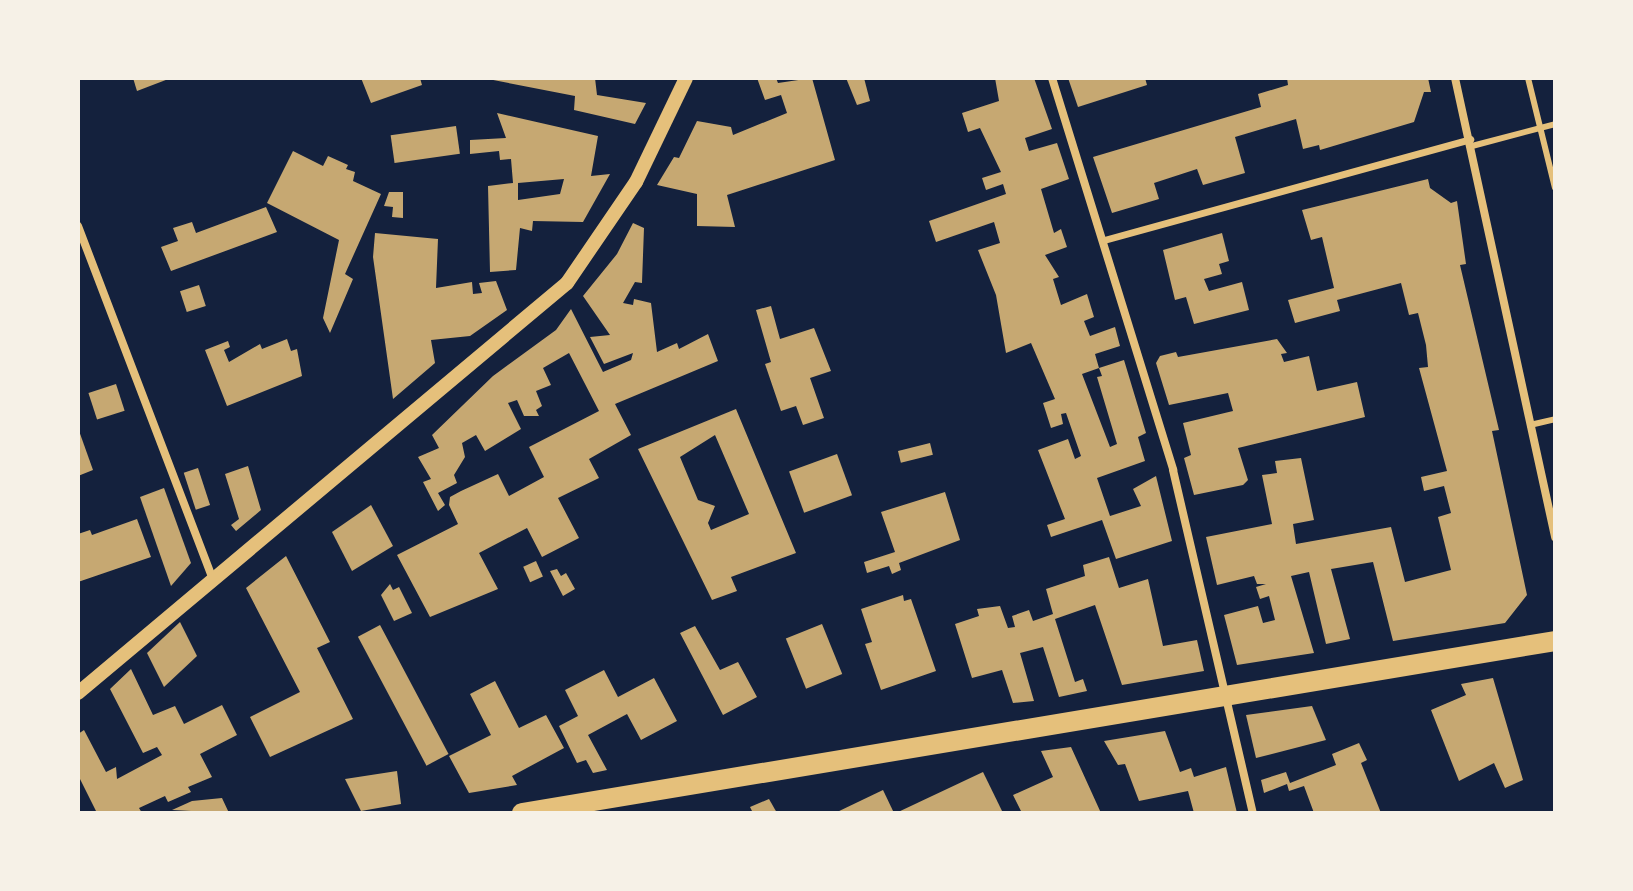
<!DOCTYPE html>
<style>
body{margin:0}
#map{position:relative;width:1633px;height:891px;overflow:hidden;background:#14213d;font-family:Georgia,serif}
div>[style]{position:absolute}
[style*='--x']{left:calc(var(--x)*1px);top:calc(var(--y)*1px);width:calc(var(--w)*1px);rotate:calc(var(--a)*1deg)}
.building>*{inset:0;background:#c6a872;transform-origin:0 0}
.service>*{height:6px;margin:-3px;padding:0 3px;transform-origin:3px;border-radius:3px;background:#e5c07b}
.pedestrian>*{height:7px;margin:-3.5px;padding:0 3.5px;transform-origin:3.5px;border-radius:3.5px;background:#e5c07b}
.minor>*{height:8px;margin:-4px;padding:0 4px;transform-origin:4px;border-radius:4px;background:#e5c07b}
.tertiary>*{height:14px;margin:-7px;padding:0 7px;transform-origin:7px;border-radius:7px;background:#e5c07b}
.primary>*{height:20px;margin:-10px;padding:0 10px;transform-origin:10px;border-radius:10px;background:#e5c07b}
span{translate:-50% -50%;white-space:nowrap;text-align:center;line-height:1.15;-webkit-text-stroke:7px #f6f1e7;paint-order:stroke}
.frame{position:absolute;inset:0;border:80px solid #f6f1e7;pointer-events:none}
</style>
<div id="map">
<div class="building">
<i style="clip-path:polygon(133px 78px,171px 78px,137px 91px)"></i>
<i style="clip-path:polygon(361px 78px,420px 78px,422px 85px,371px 103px)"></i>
<i style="clip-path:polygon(483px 78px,595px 78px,597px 95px,646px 103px,635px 124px,574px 110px,575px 96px)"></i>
<i style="clip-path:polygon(757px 78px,776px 78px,778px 83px,812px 78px,835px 160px,727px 195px,735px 227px,697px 226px,697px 194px,657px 185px,674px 157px,679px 158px,697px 121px,731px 127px,733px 135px,787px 113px,781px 95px,765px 100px)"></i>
<i style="clip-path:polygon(846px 78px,864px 78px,870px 101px,857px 105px)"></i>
<i style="clip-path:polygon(995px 78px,1034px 78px,1052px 129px,1025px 138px,1029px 151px,1057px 143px,1069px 179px,1041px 189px,1054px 233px,1061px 229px,1067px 247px,1045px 255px,1059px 277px,1053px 279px,1061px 305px,1087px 294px,1094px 317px,1084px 321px,1090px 336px,1115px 327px,1120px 346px,1095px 354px,1099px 368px,1082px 374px,1110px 447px,1117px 444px,1097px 377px,1102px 376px,1099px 368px,1124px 360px,1146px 433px,1138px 437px,1145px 461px,1097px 478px,1110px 516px,1141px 506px,1133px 489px,1156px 476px,1172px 541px,1116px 559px,1102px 520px,1051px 537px,1047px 525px,1065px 519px,1038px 450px,1068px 439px,1075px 459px,1081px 456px,1066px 413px,1061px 414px,1063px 424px,1051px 428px,1043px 403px,1055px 399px,1031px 343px,1006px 353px,996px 295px,978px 250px,1000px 243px,994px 222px,936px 242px,929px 221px,1006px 194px,1003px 184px,986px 190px,982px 178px,1001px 172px,980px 128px,968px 132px,962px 113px,999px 101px)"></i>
<i style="clip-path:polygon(1068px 78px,1145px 78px,1147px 85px,1078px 107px)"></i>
<i style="clip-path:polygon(1287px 78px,1428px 78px,1431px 92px,1424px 92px,1414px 122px,1320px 150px,1319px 145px,1303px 149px,1296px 119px,1235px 137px,1245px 173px,1203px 185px,1197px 169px,1154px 183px,1159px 199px,1112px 213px,1093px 157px,1261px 107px,1258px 94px,1288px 85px)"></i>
<i style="clip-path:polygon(evenodd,497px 113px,598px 136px,591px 176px,610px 174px,583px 222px,533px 221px,532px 231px,520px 228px,516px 270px,490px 272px,488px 186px,513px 183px,511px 159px,500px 160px,499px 151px,470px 154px,470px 140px,506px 138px,497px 113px,564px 179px,560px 194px,518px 200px,518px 183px,564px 179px)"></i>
<i style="left:456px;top:126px;width:28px;height:66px;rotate:82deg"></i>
<i style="clip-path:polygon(293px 151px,323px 166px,328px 156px,348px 165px,346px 169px,355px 172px,353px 181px,381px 194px,345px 274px,353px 279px,330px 333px,323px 318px,339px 240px,267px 203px)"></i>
<i style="clip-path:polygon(1428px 179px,1430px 188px,1451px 203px,1457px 201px,1466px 264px,1460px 265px,1499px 430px,1492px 431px,1527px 595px,1505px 623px,1393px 641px,1373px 562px,1331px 569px,1350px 639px,1326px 644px,1309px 572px,1291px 576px,1314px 653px,1237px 665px,1224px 615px,1258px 606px,1263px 623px,1275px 620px,1269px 596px,1260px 599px,1256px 587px,1266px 584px,1257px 584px,1254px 576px,1217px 585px,1206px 537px,1272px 524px,1262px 475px,1277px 473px,1275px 461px,1301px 458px,1314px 520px,1293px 524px,1296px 544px,1391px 527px,1405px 582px,1451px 570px,1438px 517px,1451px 513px,1444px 486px,1424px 491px,1421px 477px,1447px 471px,1419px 368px,1428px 367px,1426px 345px,1418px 313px,1409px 315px,1401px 283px,1337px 300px,1340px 311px,1295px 323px,1288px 300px,1334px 288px,1322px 237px,1311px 240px,1302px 210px)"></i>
<i style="clip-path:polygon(389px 192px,403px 192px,403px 218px,392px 217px,393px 207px,384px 206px)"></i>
<i style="clip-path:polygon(266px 207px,277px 232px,171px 271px,161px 247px,178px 241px,173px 228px,192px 222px,196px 233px)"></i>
<i style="clip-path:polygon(633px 223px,644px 228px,642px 283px,635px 282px,623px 303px,633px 305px,634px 299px,651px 303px,657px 352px,677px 343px,679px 349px,708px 334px,718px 361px,615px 404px,631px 435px,589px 459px,599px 478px,558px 498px,579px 538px,542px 557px,527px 528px,479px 553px,498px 589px,430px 617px,397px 555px,458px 524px,449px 505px,450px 497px,461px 491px,498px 474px,509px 496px,544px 477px,529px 447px,599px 411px,569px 353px,543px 368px,551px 385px,536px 391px,542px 406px,536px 410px,539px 416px,524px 416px,517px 400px,508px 403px,521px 429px,485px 451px,476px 435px,462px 443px,465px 457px,454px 475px,457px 483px,438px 493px,445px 505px,438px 511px,423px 482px,431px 479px,418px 457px,439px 448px,432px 435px,493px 376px,556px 330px,571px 309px,603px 372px,631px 360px,633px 353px,604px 364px,590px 337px,610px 335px,583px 296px,617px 254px)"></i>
<i style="clip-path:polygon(375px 233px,438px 239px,436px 288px,472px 282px,473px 294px,482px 293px,479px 283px,496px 281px,507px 310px,470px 336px,431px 340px,435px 363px,393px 399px,373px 257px)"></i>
<i style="clip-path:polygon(1222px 233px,1229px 261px,1219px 264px,1222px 274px,1204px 279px,1209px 291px,1242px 282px,1249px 310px,1194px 324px,1186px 297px,1175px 300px,1163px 250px)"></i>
<i style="left:199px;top:285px;width:22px;height:20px;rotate:72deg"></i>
<i style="clip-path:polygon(771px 306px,780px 339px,814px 328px,831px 371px,810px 378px,824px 418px,803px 425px,796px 406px,781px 411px,765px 364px,771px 362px,756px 310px)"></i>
<i style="clip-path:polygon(287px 339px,291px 351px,297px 349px,302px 376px,227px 406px,205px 350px,228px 341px,230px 347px,224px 350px,229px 362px,260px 344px,262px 349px)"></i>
<i style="clip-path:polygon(1277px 339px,1287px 353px,1281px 354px,1284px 362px,1309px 356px,1317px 391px,1357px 382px,1365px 417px,1238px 448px,1248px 480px,1243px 485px,1194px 495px,1184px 458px,1191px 455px,1183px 423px,1233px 411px,1228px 393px,1169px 405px,1156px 363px,1160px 356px,1176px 352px,1178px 357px)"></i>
<i style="left:116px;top:384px;width:28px;height:29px;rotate:72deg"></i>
<i style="clip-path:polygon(evenodd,736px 409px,796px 553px,731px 577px,737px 591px,712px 600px,638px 449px,736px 409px,715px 435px,749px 514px,711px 530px,708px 523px,715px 506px,698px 500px,680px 457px,715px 435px)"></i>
<i style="clip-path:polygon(78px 428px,93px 470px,78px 476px)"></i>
<i style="left:930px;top:443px;width:12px;height:33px;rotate:76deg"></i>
<i style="left:837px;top:454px;width:44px;height:51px;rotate:70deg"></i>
<i style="clip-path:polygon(248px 466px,261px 510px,236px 531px,231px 525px,239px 519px,225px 474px)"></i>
<i style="left:198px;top:468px;width:39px;height:15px;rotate:72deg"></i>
<i style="clip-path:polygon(164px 488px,191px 563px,171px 586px,140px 497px)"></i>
<i style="clip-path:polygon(945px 492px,960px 540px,899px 563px,901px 570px,892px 574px,889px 566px,867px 573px,864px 562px,895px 552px,881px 512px)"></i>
<i style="clip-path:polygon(371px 505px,393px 546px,352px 571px,332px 532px)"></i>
<i style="clip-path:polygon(137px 519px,151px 557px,78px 582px,78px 534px,90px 530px,92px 535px)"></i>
<i style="clip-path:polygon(286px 556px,330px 642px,317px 648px,353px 719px,270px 757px,250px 717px,300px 692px,246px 588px)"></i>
<i style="clip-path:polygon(1109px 557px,1119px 588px,1148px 579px,1163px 646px,1197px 640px,1204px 671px,1122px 685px,1095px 605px,1055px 619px,1075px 682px,1083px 679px,1087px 691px,1059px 697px,1043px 647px,1020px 653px,1034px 701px,1013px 703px,1002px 670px,972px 678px,955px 624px,979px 616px,977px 609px,1000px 606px,1008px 628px,1015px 627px,1012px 616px,1029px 610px,1033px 621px,1053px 614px,1046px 589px,1085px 576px,1083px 565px)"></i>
<i style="left:536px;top:561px;width:17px;height:14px;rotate:66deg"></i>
<i style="clip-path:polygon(557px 569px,561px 576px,566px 573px,575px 589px,563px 596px,550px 571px)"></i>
<i style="clip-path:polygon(390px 584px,393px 590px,399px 587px,412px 613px,394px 621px,381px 595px)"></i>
<i style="clip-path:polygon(903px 595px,904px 601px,911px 599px,936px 671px,881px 690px,865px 644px,872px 642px,861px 609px)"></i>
<i style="clip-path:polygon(180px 622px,197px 656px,164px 687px,147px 653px)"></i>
<i style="left:822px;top:624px;width:54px;height:39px;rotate:68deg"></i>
<i style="left:380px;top:625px;width:146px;height:25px;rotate:62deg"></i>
<i style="clip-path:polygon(695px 626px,720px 670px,738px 662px,757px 697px,723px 715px,680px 633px)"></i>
<i style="clip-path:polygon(131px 669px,153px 715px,175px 706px,184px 724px,222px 705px,237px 735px,200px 754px,212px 777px,188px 787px,191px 792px,168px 802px,165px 796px,139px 808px,142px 813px,97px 813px,78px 775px,78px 734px,84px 730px,106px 772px,116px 767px,117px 779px,162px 755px,157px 747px,143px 753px,110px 689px)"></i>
<i style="clip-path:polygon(604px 670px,618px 697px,654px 678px,677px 721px,641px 740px,627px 714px,588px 735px,607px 770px,593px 773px,586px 760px,577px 763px,559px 726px,578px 716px,565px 690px)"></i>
<i style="clip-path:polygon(1493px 678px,1523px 780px,1505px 788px,1494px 763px,1459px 781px,1431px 710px,1466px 695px,1461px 684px)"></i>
<i style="clip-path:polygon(495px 681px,519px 728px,546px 715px,564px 748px,512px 776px,517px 785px,469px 793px,449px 756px,491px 735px,470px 694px)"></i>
<i style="clip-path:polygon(1312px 706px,1326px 740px,1256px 758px,1246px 715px)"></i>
<i style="clip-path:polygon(1165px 731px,1180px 772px,1191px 768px,1194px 777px,1226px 767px,1237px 813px,1194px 813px,1188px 791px,1139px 801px,1125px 764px,1118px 765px,1104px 741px)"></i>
<i style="clip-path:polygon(1359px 743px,1367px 760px,1361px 763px,1381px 813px,1314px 813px,1304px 786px,1289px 791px,1287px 784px,1264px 793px,1261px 780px,1286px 772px,1290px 783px,1336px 765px,1332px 754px)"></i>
<i style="clip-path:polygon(1071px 747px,1101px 813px,1022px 813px,1013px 795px,1053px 777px,1041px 751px)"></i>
<i style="clip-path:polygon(397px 771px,401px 804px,361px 811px,345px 779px)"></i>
<i style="clip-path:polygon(983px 772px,1003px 813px,896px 813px)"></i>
<i style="clip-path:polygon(883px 790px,894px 813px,835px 813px)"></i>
<i style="clip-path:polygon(222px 798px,229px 813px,172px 810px,192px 801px)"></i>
<i style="clip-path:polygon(769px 799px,777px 813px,753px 813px,750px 807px)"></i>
</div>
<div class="service">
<i style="--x:1528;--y:78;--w:113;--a:76.2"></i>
<i style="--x:1472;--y:146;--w:86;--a:-14.8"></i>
<i style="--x:1530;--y:425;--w:26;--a:-13"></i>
</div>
<div class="pedestrian">
<i style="--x:1104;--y:240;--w:380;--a:-15.4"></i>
</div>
<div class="minor">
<i style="--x:1052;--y:78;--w:410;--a:72.8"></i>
<i style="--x:1173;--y:470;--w:352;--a:76.9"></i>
<i style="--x:1455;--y:78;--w:470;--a:77.7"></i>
<i style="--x:78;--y:226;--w:379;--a:69.1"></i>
</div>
<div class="tertiary">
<i style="--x:78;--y:693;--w:638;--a:-39.98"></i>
<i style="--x:567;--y:283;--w:122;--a:-55.7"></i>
<i style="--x:636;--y:182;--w:115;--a:-64.3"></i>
</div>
<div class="primary">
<i style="--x:522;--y:813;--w:1047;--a:-9.45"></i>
</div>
<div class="frame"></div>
</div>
